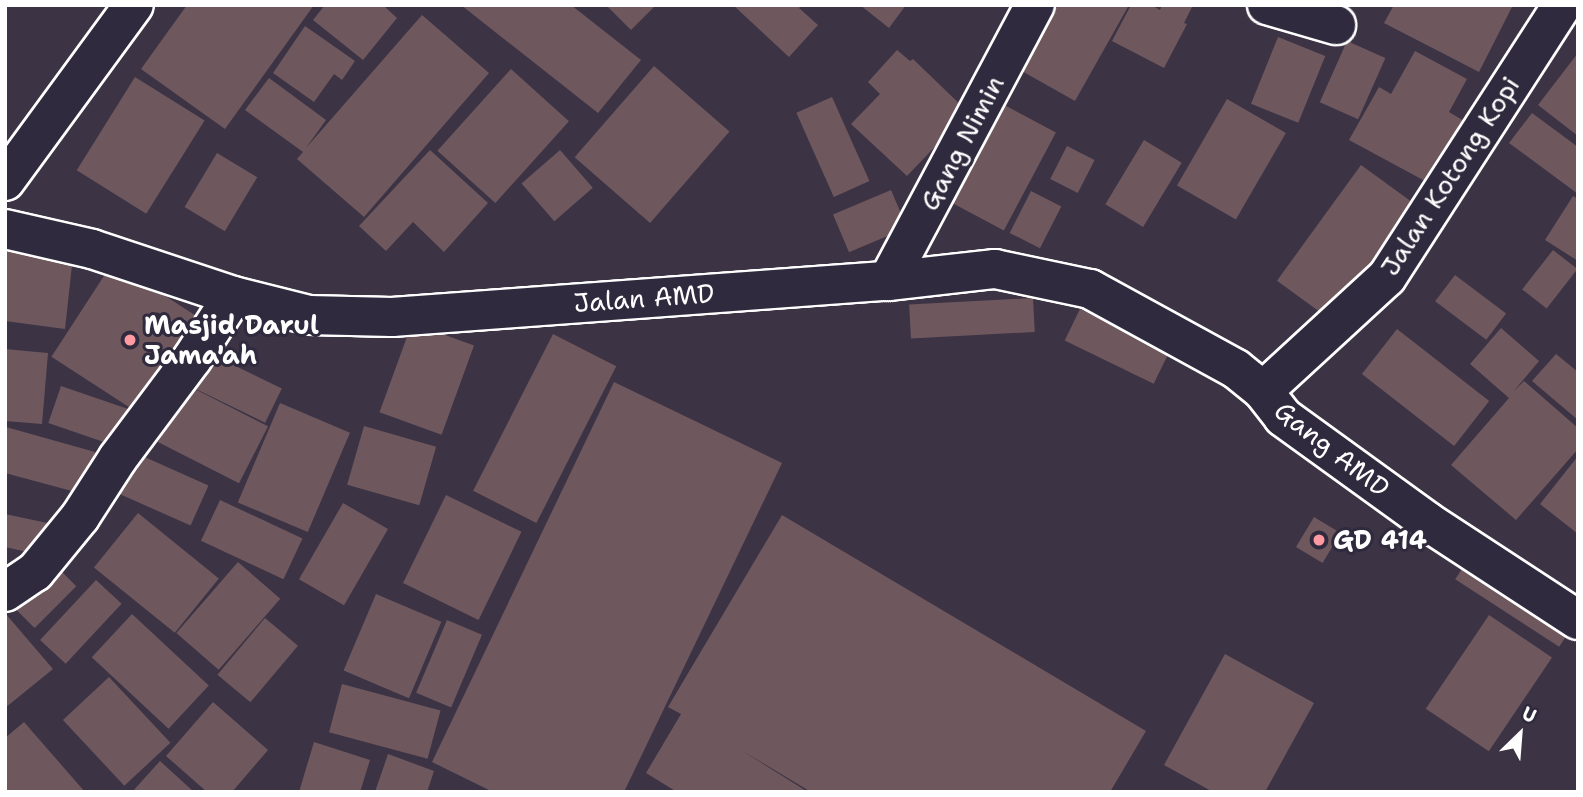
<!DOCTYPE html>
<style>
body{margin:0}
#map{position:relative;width:1583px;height:797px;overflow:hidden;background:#3c3344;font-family:"Shantell Sans",sans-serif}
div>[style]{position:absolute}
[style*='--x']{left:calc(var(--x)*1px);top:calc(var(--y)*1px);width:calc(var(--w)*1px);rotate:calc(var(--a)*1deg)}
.building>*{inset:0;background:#6e585e;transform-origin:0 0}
.roads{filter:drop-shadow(2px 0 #fff) drop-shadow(-2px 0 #fff) drop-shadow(0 2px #fff) drop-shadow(0 -2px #fff)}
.minor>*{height:38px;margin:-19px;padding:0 19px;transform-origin:19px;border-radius:19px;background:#2f2a3d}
.dots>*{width:19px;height:19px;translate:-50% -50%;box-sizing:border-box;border:4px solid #2f2a3d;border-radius:50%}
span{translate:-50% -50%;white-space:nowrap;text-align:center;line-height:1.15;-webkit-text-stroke:6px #2f2a3d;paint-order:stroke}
.street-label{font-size:26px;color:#fff}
.poi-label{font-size:26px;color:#fff;font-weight:700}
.left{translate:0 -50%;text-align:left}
.frame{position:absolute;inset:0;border:7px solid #fff;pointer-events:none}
.north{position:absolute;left:1485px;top:699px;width:70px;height:70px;-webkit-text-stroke:5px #2f2a3d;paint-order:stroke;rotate:25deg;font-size:19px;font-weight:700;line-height:28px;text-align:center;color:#fff}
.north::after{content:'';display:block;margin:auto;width:24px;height:32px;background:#fff;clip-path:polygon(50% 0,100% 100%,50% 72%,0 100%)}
</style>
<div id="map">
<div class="building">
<i style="clip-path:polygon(187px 5px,314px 5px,225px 129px,141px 69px)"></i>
<i style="clip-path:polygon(325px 5px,383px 5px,397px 18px,363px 60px,313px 20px)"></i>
<i style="clip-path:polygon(461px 5px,571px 5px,641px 60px,598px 113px)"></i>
<i style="clip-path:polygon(606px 5px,656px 5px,631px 30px)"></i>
<i style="clip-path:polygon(733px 5px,802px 5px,799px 8px,818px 25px,789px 57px)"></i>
<i style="clip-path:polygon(860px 5px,906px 5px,889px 28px)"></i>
<i style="clip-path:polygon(1047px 5px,1129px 5px,1075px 101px,1013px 66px)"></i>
<i style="clip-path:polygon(1131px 5px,1151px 5px,1160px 10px,1162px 5px,1193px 5px,1184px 23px,1187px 24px,1164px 68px,1112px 41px)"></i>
<i style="clip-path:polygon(1394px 5px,1513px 5px,1479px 72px,1384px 23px)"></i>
<i style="clip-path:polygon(422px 15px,489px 73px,364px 217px,297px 159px,303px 152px,245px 110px,269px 78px,326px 120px,306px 148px)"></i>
<i style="clip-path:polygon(305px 26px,355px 61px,342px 80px,334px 74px,314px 102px,273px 73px)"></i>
<i style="left:1278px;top:37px;width:51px;height:72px;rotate:22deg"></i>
<i style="left:1347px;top:41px;width:42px;height:67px;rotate:24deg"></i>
<i style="clip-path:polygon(897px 50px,910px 61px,913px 59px,968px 112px,907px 176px,851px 124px,880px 94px,868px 82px)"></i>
<i style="clip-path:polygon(1415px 51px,1467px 79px,1449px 112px,1469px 124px,1436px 187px,1349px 140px,1379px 87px,1391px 94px)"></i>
<i style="clip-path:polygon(1578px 53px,1578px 136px,1538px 105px)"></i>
<i style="left:654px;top:66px;width:100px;height:121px;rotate:41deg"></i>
<i style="left:511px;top:69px;width:78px;height:110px;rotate:42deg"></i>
<i style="left:135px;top:77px;width:82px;height:110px;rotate:32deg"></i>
<i style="left:832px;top:97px;width:92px;height:39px;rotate:66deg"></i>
<i style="left:1227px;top:99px;width:68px;height:100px;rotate:30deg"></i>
<i style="left:995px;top:100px;width:69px;height:111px;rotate:28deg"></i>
<i style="clip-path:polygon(1532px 113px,1578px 147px,1578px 194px,1509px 143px)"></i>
<i style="left:1144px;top:140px;width:44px;height:75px;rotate:31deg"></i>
<i style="left:1067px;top:146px;width:31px;height:37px;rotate:27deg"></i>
<i style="clip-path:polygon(430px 150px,488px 203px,444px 252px,413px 222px,386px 251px,359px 226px)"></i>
<i style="left:560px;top:150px;width:50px;height:51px;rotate:49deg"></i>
<i style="left:217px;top:153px;width:47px;height:63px;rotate:31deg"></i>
<i style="left:1361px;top:165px;width:68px;height:143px;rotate:36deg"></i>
<i style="left:891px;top:190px;width:41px;height:63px;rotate:67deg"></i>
<i style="left:1031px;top:191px;width:34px;height:47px;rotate:27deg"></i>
<i style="clip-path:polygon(1573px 196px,1578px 199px,1578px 261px,1545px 240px)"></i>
<i style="clip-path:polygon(5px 248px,73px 256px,65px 329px,5px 321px)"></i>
<i style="left:1553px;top:250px;width:31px;height:50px;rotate:38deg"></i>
<i style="left:113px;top:262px;width:113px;height:113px;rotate:33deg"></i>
<i style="left:1455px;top:275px;width:64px;height:33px;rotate:37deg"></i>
<i style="left:1033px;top:298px;width:34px;height:124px;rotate:87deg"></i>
<i style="left:1080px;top:309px;width:99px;height:35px;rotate:26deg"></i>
<i style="left:412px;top:323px;width:66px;height:95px;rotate:20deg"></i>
<i style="clip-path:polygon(1501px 328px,1539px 361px,1514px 391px,1524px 381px,1578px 428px,1578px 449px,1516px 520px,1451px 465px,1509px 398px,1470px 364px)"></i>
<i style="left:1397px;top:329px;width:117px;height:57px;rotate:38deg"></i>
<i style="left:553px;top:334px;width:71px;height:176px;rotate:27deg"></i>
<i style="clip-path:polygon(5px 349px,48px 353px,42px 424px,5px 421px)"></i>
<i style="left:209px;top:353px;width:81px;height:38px;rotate:26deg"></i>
<i style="clip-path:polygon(1556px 354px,1578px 372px,1578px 420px,1532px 381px)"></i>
<i style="clip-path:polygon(614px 382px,782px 463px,624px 792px,493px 792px,432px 762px)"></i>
<i style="left:187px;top:385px;width:91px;height:64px;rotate:27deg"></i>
<i style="left:61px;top:386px;width:71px;height:39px;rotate:19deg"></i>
<i style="left:280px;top:403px;width:76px;height:108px;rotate:23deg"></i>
<i style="left:364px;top:426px;width:75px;height:61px;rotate:16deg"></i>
<i style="clip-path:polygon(6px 427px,95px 452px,83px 494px,5px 473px)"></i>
<i style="left:129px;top:450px;width:87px;height:44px;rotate:24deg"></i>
<i style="clip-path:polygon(1578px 456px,1578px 534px,1540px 504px)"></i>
<i style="left:446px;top:495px;width:84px;height:98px;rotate:26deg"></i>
<i style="left:220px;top:500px;width:91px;height:45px;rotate:25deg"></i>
<i style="left:343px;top:503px;width:52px;height:88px;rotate:30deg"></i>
<i style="left:138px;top:513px;width:104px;height:70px;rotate:39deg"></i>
<i style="clip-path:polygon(5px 514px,52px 524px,45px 556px,5px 547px)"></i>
<i style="clip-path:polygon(782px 515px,1146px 731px,1110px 792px,811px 792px,741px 750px,808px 792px,677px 792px,646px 773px,681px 714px,668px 707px)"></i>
<i style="left:1314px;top:517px;width:31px;height:35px;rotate:31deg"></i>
<i style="left:1471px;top:555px;width:124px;height:29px;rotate:33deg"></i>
<i style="left:238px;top:562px;width:56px;height:94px;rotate:41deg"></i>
<i style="left:53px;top:563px;width:33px;height:59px;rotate:45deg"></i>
<i style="left:96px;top:580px;width:35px;height:82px;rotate:43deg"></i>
<i style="left:376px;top:594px;width:71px;height:83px;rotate:23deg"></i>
<i style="clip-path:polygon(5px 613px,53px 669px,5px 708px)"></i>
<i style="left:132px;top:614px;width:105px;height:59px;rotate:43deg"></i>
<i style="left:1489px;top:615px;width:76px;height:113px;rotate:34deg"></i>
<i style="left:265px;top:618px;width:43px;height:74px;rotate:40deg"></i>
<i style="left:447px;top:620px;width:38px;height:79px;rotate:23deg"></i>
<i style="clip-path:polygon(1225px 654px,1314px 703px,1265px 792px,1213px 792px,1164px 765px)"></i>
<i style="left:109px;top:677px;width:90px;height:63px;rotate:47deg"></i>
<i style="left:342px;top:684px;width:102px;height:50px;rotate:15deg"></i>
<i style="clip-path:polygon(213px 702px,268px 750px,232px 792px,207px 792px,166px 756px)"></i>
<i style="clip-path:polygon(24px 722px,85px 792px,5px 792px,5px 738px)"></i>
<i style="clip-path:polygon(314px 742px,370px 760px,360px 792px,299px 792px)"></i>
<i style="clip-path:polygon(388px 754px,434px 771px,427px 792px,375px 792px)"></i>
<i style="clip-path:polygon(160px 761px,194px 792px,132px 792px)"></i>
</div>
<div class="roads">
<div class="minor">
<i style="--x:1267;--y:5;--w:72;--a:16.2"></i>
<i style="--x:5;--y:181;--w:218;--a:-53.8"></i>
<i style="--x:5;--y:229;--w:89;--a:12.9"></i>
<i style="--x:92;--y:249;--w:149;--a:18.4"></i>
<i style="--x:233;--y:296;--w:78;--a:14"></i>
<i style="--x:309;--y:315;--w:83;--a:1.4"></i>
<i style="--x:392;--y:317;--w:497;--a:-4.2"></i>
<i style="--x:888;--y:281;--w:108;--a:-6.4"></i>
<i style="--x:995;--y:269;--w:97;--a:11.9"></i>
<i style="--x:1090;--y:289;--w:166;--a:28.7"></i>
<i style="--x:1236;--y:369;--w:35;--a:39"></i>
<i style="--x:1263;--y:391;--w:33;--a:52"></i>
<i style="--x:1283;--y:417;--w:179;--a:35.9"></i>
<i style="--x:1428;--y:522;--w:179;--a:33.2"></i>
<i style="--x:888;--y:281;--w:313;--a:-62"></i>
<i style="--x:1263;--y:391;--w:168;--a:-42.6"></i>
<i style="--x:1387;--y:277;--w:323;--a:-57.2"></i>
<i style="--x:5;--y:592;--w:36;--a:-34"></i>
<i style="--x:35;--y:572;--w:71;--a:-50.7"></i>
<i style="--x:80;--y:517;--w:70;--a:-57.2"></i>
<i style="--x:118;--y:458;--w:124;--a:-53.2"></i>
<i style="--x:192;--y:359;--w:75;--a:-56.9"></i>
</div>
</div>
<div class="dots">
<i style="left:130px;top:340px;background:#ff9aa2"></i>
<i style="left:1319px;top:540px;background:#ff9aa2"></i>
</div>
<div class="street-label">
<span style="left:962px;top:143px;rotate:-62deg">Gang Nimin</span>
<span style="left:1450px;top:176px;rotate:-57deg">Jalan Kotong Kopi</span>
<span style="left:644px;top:298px;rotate:-4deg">Jalan AMD</span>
<span style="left:1332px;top:449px;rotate:38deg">Gang AMD</span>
</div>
<div class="poi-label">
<span class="left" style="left:144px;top:340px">Masjid Darul<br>Jama'ah</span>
<span class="left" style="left:1333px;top:540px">GD 414</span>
</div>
<div class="frame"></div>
<div class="north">U</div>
</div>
